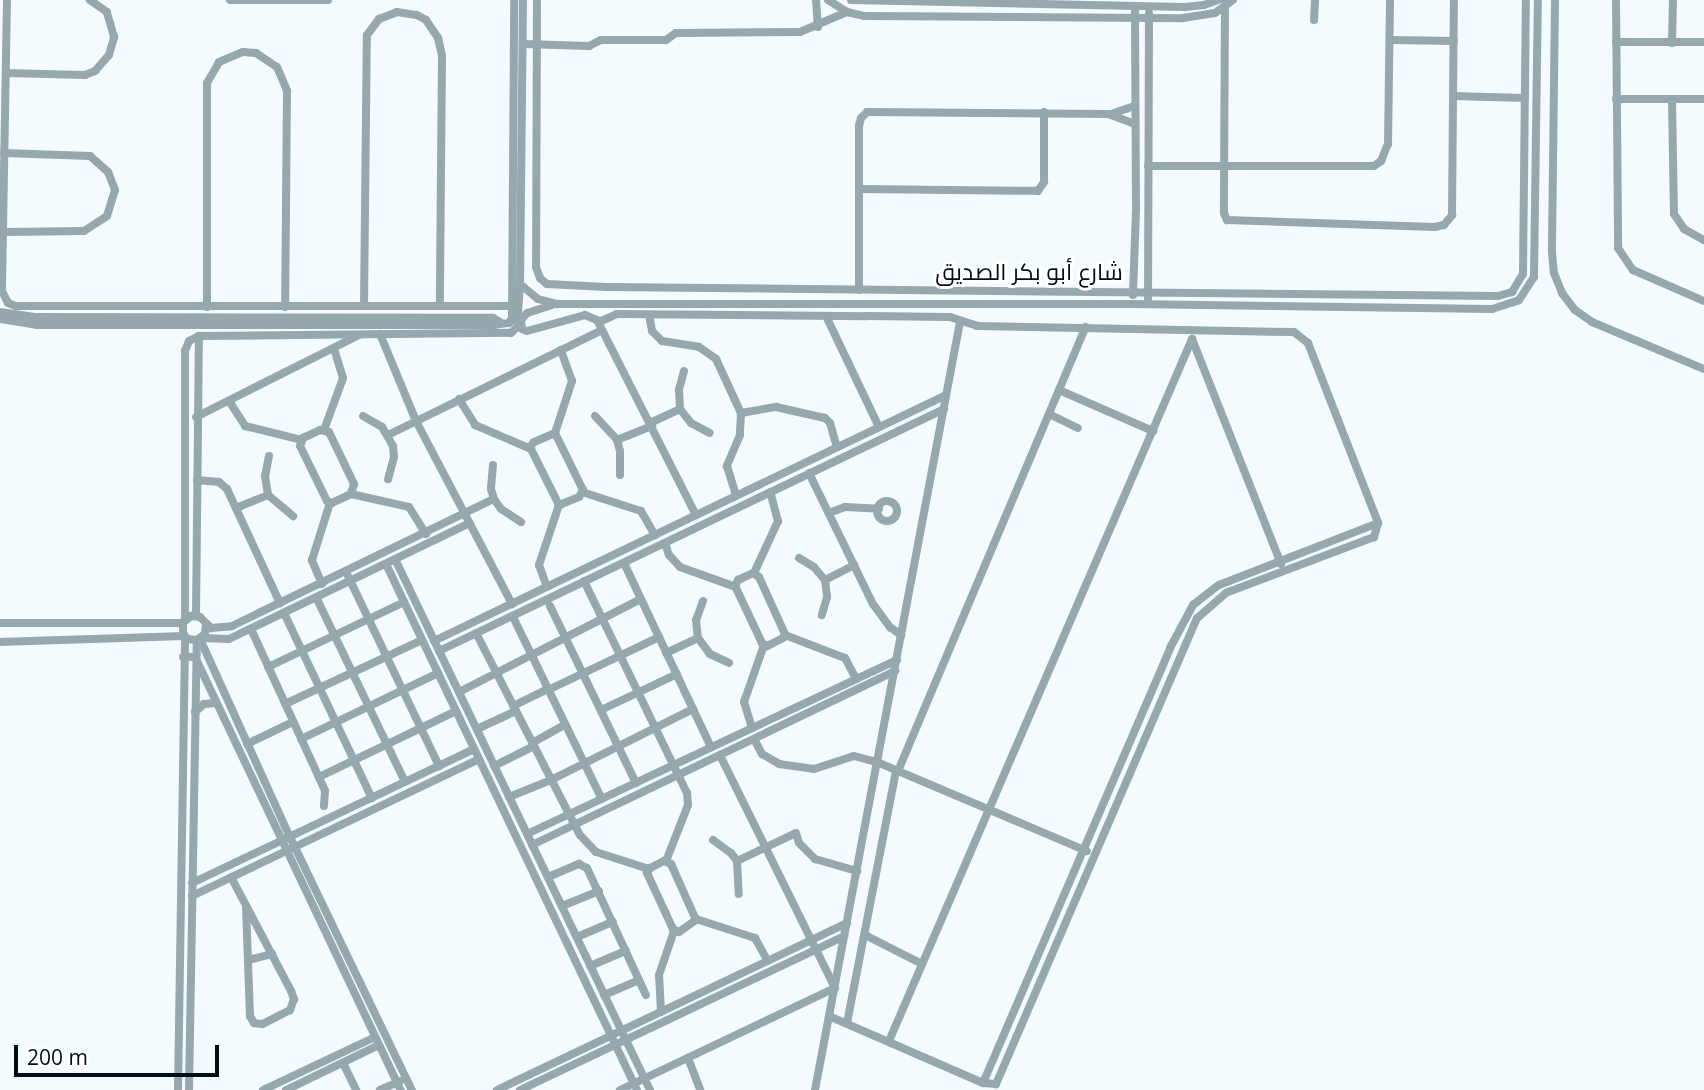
<!DOCTYPE html>
<meta charset="utf-8">
<style>
body{margin:0}
#map{position:relative;width:1704px;height:1090px;overflow:hidden;background:#f3fbfe;font-family:"Open Sans",Cairo,sans-serif}
div>[style]{position:absolute}
[style*='--x']{left:calc(var(--x)*1px);top:calc(var(--y)*1px);width:calc(var(--w)*1px);rotate:calc(var(--a)*1deg)}
.street>*{height:8px;margin:-4px;padding:0 4px;transform-origin:4px;border-radius:4px;background:#96a8ae}
.street>.ring{margin:-4px;padding:0;box-sizing:content-box;background:none;border:8px solid #96a8ae;border-radius:50%}
span{translate:-50% -50%;white-space:nowrap;text-align:center;line-height:1.15;-webkit-text-stroke:6px #fff;paint-order:stroke}
.street-label{font-size:23px;color:#010e12}
.scale{position:absolute;left:14px;top:1045px;width:205px;height:32px;box-sizing:border-box;border:4px solid #010e12;border-top:0;padding-left:9px;font-size:21px;line-height:24px;white-space:nowrap;color:#010e12;-webkit-text-stroke:5px #fff;paint-order:stroke}
</style>
<div id="map">
<div class="street">
<i style="--x:7;--y:0;--w:291;--a:91"></i>
<i style="--x:2;--y:291;--w:13;--a:63"></i>
<i style="--x:8;--y:303;--w:9;--a:21"></i>
<i style="--x:16;--y:306;--w:496;--a:0"></i>
<i style="--x:230;--y:0;--w:98;--a:0"></i>
<i style="--x:523;--y:0;--w:284;--a:90.6"></i>
<i style="--x:520;--y:284;--w:23;--a:40"></i>
<i style="--x:538;--y:299;--w:20;--a:15"></i>
<i style="--x:557;--y:304;--w:575;--a:0"></i>
<i style="--x:1132;--y:304;--w:360;--a:0.8"></i>
<i style="--x:1492;--y:309;--w:28;--a:-18"></i>
<i style="--x:1519;--y:300;--w:27;--a:-57"></i>
<i style="--x:1534;--y:277;--w:277;--a:-89.2"></i>
<i style="--x:537;--y:0;--w:267;--a:90.2"></i>
<i style="--x:536;--y:267;--w:12;--a:70"></i>
<i style="--x:540;--y:278;--w:9;--a:41"></i>
<i style="--x:547;--y:284;--w:59;--a:2.9"></i>
<i style="--x:606;--y:287;--w:892;--a:0.58"></i>
<i style="--x:1498;--y:296;--w:15;--a:-16"></i>
<i style="--x:1512;--y:292;--w:21;--a:-59"></i>
<i style="--x:1523;--y:274;--w:274;--a:-89.4"></i>
<i style="--x:816;--y:0;--w:27;--a:86"></i>
<i style="--x:828;--y:0;--w:22;--a:32"></i>
<i style="--x:847;--y:12;--w:18;--a:13"></i>
<i style="--x:865;--y:16;--w:318;--a:0.4"></i>
<i style="--x:1183;--y:18;--w:32;--a:-9"></i>
<i style="--x:1215;--y:13;--w:22;--a:-36"></i>
<i style="--x:851;--y:0;--w:334;--a:1.2"></i>
<i style="--x:1185;--y:7;--w:19;--a:-6"></i>
<i style="--x:1204;--y:5;--w:15;--a:-20"></i>
<i style="--x:1225;--y:0;--w:213;--a:90.3"></i>
<i style="--x:1224;--y:213;--w:8;--a:67"></i>
<i style="--x:1227;--y:220;--w:208;--a:1.9"></i>
<i style="--x:1435;--y:227;--w:9;--a:-13"></i>
<i style="--x:1444;--y:225;--w:13;--a:-51"></i>
<i style="--x:1452;--y:215;--w:215;--a:-89.5"></i>
<i style="--x:1555;--y:0;--w:252;--a:90.7"></i>
<i style="--x:1552;--y:252;--w:21;--a:85"></i>
<i style="--x:1554;--y:273;--w:22;--a:68"></i>
<i style="--x:1562;--y:293;--w:21;--a:53"></i>
<i style="--x:1575;--y:310;--w:21;--a:35"></i>
<i style="--x:1592;--y:322;--w:121;--a:22.8"></i>
<i style="--x:1616;--y:0;--w:248;--a:89.5"></i>
<i style="--x:1618;--y:248;--w:27;--a:56"></i>
<i style="--x:1633;--y:270;--w:77;--a:23.6"></i>
<i style="--x:1314;--y:20;--w:20;--a:-87"></i>
<i style="--x:1390;--y:40;--w:64;--a:0.9"></i>
<i style="--x:1616;--y:42;--w:88;--a:0"></i>
<i style="--x:1672;--y:43;--w:43;--a:-88.7"></i>
<i style="--x:524;--y:44;--w:65;--a:1.8"></i>
<i style="--x:589;--y:46;--w:13;--a:-27"></i>
<i style="--x:601;--y:40;--w:65;--a:0"></i>
<i style="--x:666;--y:40;--w:12;--a:-35"></i>
<i style="--x:676;--y:33;--w:124;--a:-0.5"></i>
<i style="--x:800;--y:32;--w:51;--a:-23.1"></i>
<i style="--x:6;--y:73;--w:79;--a:1.5"></i>
<i style="--x:85;--y:75;--w:11;--a:-22"></i>
<i style="--x:95;--y:71;--w:21;--a:-49"></i>
<i style="--x:109;--y:55;--w:19;--a:-74"></i>
<i style="--x:114;--y:37;--w:26;--a:-106"></i>
<i style="--x:107;--y:12;--w:21;--a:-145"></i>
<i style="--x:1453;--y:96;--w:72;--a:1.6"></i>
<i style="--x:1616;--y:99;--w:88;--a:0"></i>
<i style="--x:1672;--y:100;--w:114;--a:89"></i>
<i style="--x:1674;--y:214;--w:18;--a:56"></i>
<i style="--x:1684;--y:229;--w:23;--a:29"></i>
<i style="--x:1111;--y:114;--w:24;--a:-19"></i>
<i style="--x:1148;--y:166;--w:226;--a:0"></i>
<i style="--x:1374;--y:166;--w:9;--a:-36"></i>
<i style="--x:1381;--y:161;--w:18;--a:-68"></i>
<i style="--x:1388;--y:144;--w:144;--a:-89.2"></i>
<i style="--x:859;--y:189;--w:179;--a:0.6"></i>
<i style="--x:1038;--y:191;--w:11;--a:-56"></i>
<i style="--x:1044;--y:182;--w:70;--a:-90"></i>
<i style="--x:3;--y:232;--w:81;--a:-0.7"></i>
<i style="--x:84;--y:231;--w:27;--a:-33"></i>
<i style="--x:107;--y:216;--w:27;--a:-73"></i>
<i style="--x:115;--y:190;--w:19;--a:-111"></i>
<i style="--x:108;--y:172;--w:24;--a:-138"></i>
<i style="--x:90;--y:156;--w:86;--a:-178"></i>
<i style="--x:859;--y:290;--w:164;--a:-90"></i>
<i style="--x:859;--y:126;--w:8;--a:-76"></i>
<i style="--x:861;--y:118;--w:8;--a:-45"></i>
<i style="--x:867;--y:112;--w:241;--a:0.5"></i>
<i style="--x:1108;--y:114;--w:29;--a:20"></i>
<i style="--x:1133;--y:295;--w:87;--a:-88"></i>
<i style="--x:1136;--y:208;--w:197;--a:-90.3"></i>
<i style="--x:555;--y:304;--w:29;--a:162"></i>
<i style="--x:527;--y:313;--w:9;--a:131"></i>
<i style="--x:521;--y:320;--w:9;--a:84"></i>
<i style="--x:522;--y:329;--w:5;--a:22"></i>
<i style="--x:527;--y:331;--w:60;--a:-15.4"></i>
<i style="--x:585;--y:315;--w:13;--a:23"></i>
<i style="--x:597;--y:320;--w:219;--a:63.1"></i>
<i style="--x:1148;--y:304;--w:291;--a:-89.8"></i>
<i style="--x:364;--y:306;--w:271;--a:-89.4"></i>
<i style="--x:367;--y:35;--w:20;--a:-53"></i>
<i style="--x:379;--y:19;--w:19;--a:-21"></i>
<i style="--x:397;--y:12;--w:20;--a:9"></i>
<i style="--x:417;--y:15;--w:10;--a:29"></i>
<i style="--x:426;--y:20;--w:22;--a:56"></i>
<i style="--x:438;--y:38;--w:18;--a:77"></i>
<i style="--x:442;--y:56;--w:250;--a:90.5"></i>
<i style="--x:207;--y:307;--w:224;--a:-90"></i>
<i style="--x:207;--y:83;--w:24;--a:-60"></i>
<i style="--x:219;--y:62;--w:26;--a:-23"></i>
<i style="--x:243;--y:52;--w:13;--a:4"></i>
<i style="--x:256;--y:53;--w:25;--a:34"></i>
<i style="--x:277;--y:67;--w:26;--a:67"></i>
<i style="--x:287;--y:91;--w:216;--a:90.5"></i>
<i style="--x:0;--y:312;--w:35;--a:8"></i>
<i style="--x:35;--y:317;--w:458;--a:0.1"></i>
<i style="--x:493;--y:318;--w:8;--a:30"></i>
<i style="--x:649;--y:315;--w:16;--a:79"></i>
<i style="--x:652;--y:331;--w:14;--a:45"></i>
<i style="--x:662;--y:341;--w:37;--a:9"></i>
<i style="--x:699;--y:347;--w:21;--a:35"></i>
<i style="--x:716;--y:359;--w:60;--a:65.2"></i>
<i style="--x:741;--y:413;--w:22;--a:93"></i>
<i style="--x:740;--y:435;--w:34;--a:113"></i>
<i style="--x:727;--y:466;--w:31;--a:73"></i>
<i style="--x:826;--y:316;--w:123;--a:64.5"></i>
<i style="--x:0;--y:319;--w:37;--a:9"></i>
<i style="--x:37;--y:325;--w:457;--a:0"></i>
<i style="--x:494;--y:325;--w:15;--a:-8"></i>
<i style="--x:509;--y:323;--w:6;--a:-59"></i>
<i style="--x:512;--y:318;--w:318;--a:-89.6"></i>
<i style="--x:599;--y:322;--w:20;--a:-24"></i>
<i style="--x:617;--y:314;--w:250;--a:0.5"></i>
<i style="--x:867;--y:316;--w:83;--a:0.7"></i>
<i style="--x:950;--y:317;--w:28;--a:18"></i>
<i style="--x:977;--y:326;--w:317;--a:1.1"></i>
<i style="--x:1294;--y:332;--w:18;--a:38"></i>
<i style="--x:1308;--y:343;--w:193;--a:68.7"></i>
<i style="--x:1378;--y:523;--w:15;--a:106"></i>
<i style="--x:1374;--y:537;--w:158;--a:159.3"></i>
<i style="--x:1226;--y:593;--w:38;--a:139"></i>
<i style="--x:1197;--y:618;--w:508;--a:113.33"></i>
<i style="--x:996;--y:1084;--w:13;--a:-176"></i>
<i style="--x:983;--y:1083;--w:168;--a:-156.5"></i>
<i style="--x:380;--y:334;--w:94;--a:67.5"></i>
<i style="--x:416;--y:421;--w:207;--a:62.3"></i>
<i style="--x:1192;--y:339;--w:242;--a:68.4"></i>
<i style="--x:684;--y:371;--w:20;--a:105"></i>
<i style="--x:679;--y:390;--w:19;--a:87"></i>
<i style="--x:680;--y:409;--w:18;--a:52"></i>
<i style="--x:691;--y:423;--w:21;--a:28"></i>
<i style="--x:1059;--y:390;--w:103;--a:23.6"></i>
<i style="--x:459;--y:399;--w:31;--a:58"></i>
<i style="--x:475;--y:425;--w:61;--a:23.2"></i>
<i style="--x:229;--y:401;--w:30;--a:57"></i>
<i style="--x:245;--y:426;--w:59;--a:13.8"></i>
<i style="--x:741;--y:413;--w:36;--a:-10"></i>
<i style="--x:776;--y:407;--w:50;--a:12.7"></i>
<i style="--x:825;--y:418;--w:7;--a:45"></i>
<i style="--x:830;--y:423;--w:25;--a:74"></i>
<i style="--x:1049;--y:414;--w:32;--a:26"></i>
<i style="--x:363;--y:416;--w:22;--a:30"></i>
<i style="--x:382;--y:427;--w:22;--a:60"></i>
<i style="--x:393;--y:446;--w:11;--a:85"></i>
<i style="--x:394;--y:457;--w:23;--a:105"></i>
<i style="--x:595;--y:416;--w:33;--a:47"></i>
<i style="--x:617;--y:440;--w:11;--a:75"></i>
<i style="--x:620;--y:451;--w:24;--a:90"></i>
<i style="--x:196;--y:417;--w:182;--a:-26.7"></i>
<i style="--x:650;--y:423;--w:33;--a:-25"></i>
<i style="--x:320;--y:430;--w:9;--a:13"></i>
<i style="--x:329;--y:432;--w:58;--a:64.3"></i>
<i style="--x:354;--y:484;--w:10;--a:107"></i>
<i style="--x:351;--y:494;--w:21;--a:155"></i>
<i style="--x:332;--y:503;--w:5;--a:-158"></i>
<i style="--x:327;--y:501;--w:61;--a:-116.1"></i>
<i style="--x:300;--y:446;--w:9;--a:-69"></i>
<i style="--x:303;--y:438;--w:19;--a:-25"></i>
<i style="--x:324;--y:430;--w:55;--a:-69.9"></i>
<i style="--x:343;--y:378;--w:30;--a:-107"></i>
<i style="--x:555;--y:433;--w:64;--a:63.8"></i>
<i style="--x:583;--y:490;--w:8;--a:120"></i>
<i style="--x:579;--y:497;--w:22;--a:158"></i>
<i style="--x:559;--y:505;--w:65;--a:-116.6"></i>
<i style="--x:530;--y:447;--w:6;--a:-51"></i>
<i style="--x:534;--y:442;--w:23;--a:-23"></i>
<i style="--x:555;--y:433;--w:55;--a:-71.9"></i>
<i style="--x:572;--y:381;--w:33;--a:-110"></i>
<i style="--x:388;--y:435;--w:236;--a:-26.1"></i>
<i style="--x:617;--y:440;--w:38;--a:-22"></i>
<i style="--x:269;--y:456;--w:20;--a:101"></i>
<i style="--x:265;--y:476;--w:19;--a:81"></i>
<i style="--x:268;--y:495;--w:33;--a:40"></i>
<i style="--x:493;--y:465;--w:24;--a:95"></i>
<i style="--x:491;--y:489;--w:10;--a:73"></i>
<i style="--x:494;--y:499;--w:12;--a:55"></i>
<i style="--x:501;--y:509;--w:24;--a:33"></i>
<i style="--x:809;--y:473;--w:146;--a:64"></i>
<i style="--x:873;--y:604;--w:29;--a:54"></i>
<i style="--x:890;--y:627;--w:14;--a:36"></i>
<i style="--x:197;--y:480;--w:22;--a:5"></i>
<i style="--x:219;--y:482;--w:11;--a:41"></i>
<i style="--x:227;--y:489;--w:126;--a:65.1"></i>
<i style="--x:582;--y:492;--w:62;--a:17.9"></i>
<i style="--x:641;--y:511;--w:28;--a:60"></i>
<i style="--x:351;--y:494;--w:59;--a:12.6"></i>
<i style="--x:409;--y:507;--w:32;--a:58"></i>
<i class="ring" style="left:877px;top:501px;width:12px;height:12px"></i>
<i style="--x:236;--y:508;--w:35;--a:-22"></i>
<i style="--x:829;--y:513;--w:17;--a:-21"></i>
<i style="--x:845;--y:507;--w:34;--a:3"></i>
<i style="--x:665;--y:543;--w:13;--a:72"></i>
<i style="--x:669;--y:555;--w:16;--a:47"></i>
<i style="--x:680;--y:567;--w:59;--a:19.7"></i>
<i style="--x:799;--y:558;--w:17;--a:31"></i>
<i style="--x:814;--y:567;--w:17;--a:50"></i>
<i style="--x:825;--y:580;--w:17;--a:83"></i>
<i style="--x:827;--y:597;--w:19;--a:106"></i>
<i style="--x:395;--y:559;--w:589;--a:64.35"></i>
<i style="--x:624;--y:563;--w:204;--a:64.7"></i>
<i style="--x:386;--y:564;--w:583;--a:64.49"></i>
<i style="--x:753;--y:573;--w:7;--a:34"></i>
<i style="--x:759;--y:577;--w:63;--a:65.5"></i>
<i style="--x:785;--y:634;--w:4;--a:117"></i>
<i style="--x:783;--y:638;--w:18;--a:153"></i>
<i style="--x:767;--y:646;--w:6;--a:-149"></i>
<i style="--x:762;--y:643;--w:63;--a:-115.3"></i>
<i style="--x:735;--y:586;--w:7;--a:-63"></i>
<i style="--x:738;--y:580;--w:17;--a:-25"></i>
<i style="--x:754;--y:573;--w:57;--a:-65.2"></i>
<i style="--x:778;--y:521;--w:30;--a:-105"></i>
<i style="--x:348;--y:576;--w:211;--a:64.4"></i>
<i style="--x:825;--y:580;--w:33;--a:-27"></i>
<i style="--x:584;--y:581;--w:236;--a:64.1"></i>
<i style="--x:687;--y:793;--w:12;--a:85"></i>
<i style="--x:688;--y:805;--w:60;--a:111.4"></i>
<i style="--x:322;--y:584;--w:26;--a:-113"></i>
<i style="--x:312;--y:560;--w:60;--a:-72.5"></i>
<i style="--x:547;--y:587;--w:23;--a:-110"></i>
<i style="--x:539;--y:565;--w:63;--a:-71.6"></i>
<i style="--x:316;--y:597;--w:205;--a:64.3"></i>
<i style="--x:703;--y:601;--w:20;--a:110"></i>
<i style="--x:696;--y:620;--w:18;--a:84"></i>
<i style="--x:698;--y:638;--w:20;--a:53"></i>
<i style="--x:710;--y:654;--w:21;--a:25"></i>
<i style="--x:550;--y:606;--w:197;--a:64.1"></i>
<i style="--x:284;--y:613;--w:205;--a:64.6"></i>
<i style="--x:196;--y:616;--w:280;--a:-89.4"></i>
<i style="--x:185;--y:620;--w:269;--a:-90"></i>
<i style="--x:185;--y:351;--w:11;--a:-68"></i>
<i style="--x:189;--y:341;--w:11;--a:-27"></i>
<i style="--x:199;--y:336;--w:312;--a:-0.6"></i>
<i style="--x:511;--y:333;--w:8;--a:-45"></i>
<i style="--x:517;--y:327;--w:43;--a:-86"></i>
<i style="--x:515;--y:621;--w:198;--a:64"></i>
<i style="--x:0;--y:623;--w:183;--a:0"></i>
<i style="--x:206;--y:624;--w:10;--a:96"></i>
<i style="--x:205;--y:634;--w:10;--a:143"></i>
<i style="--x:197;--y:640;--w:10;--a:-174"></i>
<i style="--x:187;--y:639;--w:7;--a:-124"></i>
<i style="--x:183;--y:633;--w:10;--a:-90"></i>
<i style="--x:183;--y:623;--w:11;--a:-41"></i>
<i style="--x:191;--y:616;--w:9;--a:6"></i>
<i style="--x:200;--y:617;--w:16;--a:45"></i>
<i style="--x:211;--y:628;--w:21;--a:-5"></i>
<i style="--x:232;--y:626;--w:291;--a:-25.9"></i>
<i style="--x:251;--y:629;--w:178;--a:65.4"></i>
<i style="--x:325;--y:791;--w:15;--a:94"></i>
<i style="--x:476;--y:633;--w:227;--a:62.8"></i>
<i style="--x:580;--y:835;--w:23;--a:47"></i>
<i style="--x:596;--y:852;--w:56;--a:17.8"></i>
<i style="--x:785;--y:635;--w:64;--a:21"></i>
<i style="--x:845;--y:658;--w:24;--a:62"></i>
<i style="--x:202;--y:638;--w:27;--a:2"></i>
<i style="--x:229;--y:639;--w:267;--a:-25.7"></i>
<i style="--x:200;--y:639;--w:217;--a:65.6"></i>
<i style="--x:290;--y:837;--w:281;--a:64.3"></i>
<i style="--x:434;--y:641;--w:568;--a:-25.66"></i>
<i style="--x:0;--y:642;--w:184;--a:-1.9"></i>
<i style="--x:439;--y:651;--w:560;--a:-25.6"></i>
<i style="--x:666;--y:653;--w:35;--a:-25"></i>
<i style="--x:183;--y:657;--w:12;--a:0"></i>
<i style="--x:195;--y:657;--w:480;--a:64.6"></i>
<i style="--x:268;--y:667;--w:151;--a:-25.5"></i>
<i style="--x:548;--y:690;--w:123;--a:-25.5"></i>
<i style="--x:459;--y:692;--w:204;--a:-27.1"></i>
<i style="--x:285;--y:704;--w:151;--a:-25"></i>
<i style="--x:513;--y:706;--w:39;--a:-26"></i>
<i style="--x:601;--y:710;--w:84;--a:-25.3"></i>
<i style="--x:195;--y:712;--w:12;--a:-42"></i>
<i style="--x:204;--y:704;--w:12;--a:-5"></i>
<i style="--x:752;--y:728;--w:27;--a:-107"></i>
<i style="--x:744;--y:702;--w:60;--a:-70.7"></i>
<i style="--x:477;--y:729;--w:43;--a:-24.8"></i>
<i style="--x:301;--y:739;--w:152;--a:-25.7"></i>
<i style="--x:754;--y:739;--w:17;--a:62"></i>
<i style="--x:762;--y:754;--w:20;--a:30"></i>
<i style="--x:779;--y:764;--w:35;--a:8"></i>
<i style="--x:814;--y:769;--w:42;--a:-18"></i>
<i style="--x:854;--y:756;--w:24;--a:15"></i>
<i style="--x:877;--y:762;--w:228;--a:23"></i>
<i style="--x:532;--y:743;--w:38;--a:-29"></i>
<i style="--x:247;--y:744;--w:51;--a:-25.6"></i>
<i style="--x:494;--y:766;--w:45;--a:-26.6"></i>
<i style="--x:898;--y:771;--w:482;--a:-67.1"></i>
<i style="--x:319;--y:777;--w:152;--a:-25.7"></i>
<i style="--x:509;--y:797;--w:45;--a:-22"></i>
<i style="--x:551;--y:780;--w:159;--a:-26.6"></i>
<i style="--x:527;--y:834;--w:409;--a:-25.2"></i>
<i style="--x:713;--y:840;--w:22;--a:36"></i>
<i style="--x:731;--y:853;--w:10;--a:53"></i>
<i style="--x:737;--y:861;--w:33;--a:87"></i>
<i style="--x:532;--y:845;--w:403;--a:-25.6"></i>
<i style="--x:664;--y:861;--w:8;--a:23"></i>
<i style="--x:671;--y:864;--w:61;--a:65.9"></i>
<i style="--x:696;--y:920;--w:21;--a:145"></i>
<i style="--x:679;--y:932;--w:7;--a:-153"></i>
<i style="--x:673;--y:929;--w:62;--a:-114.9"></i>
<i style="--x:647;--y:873;--w:6;--a:-59"></i>
<i style="--x:650;--y:868;--w:16;--a:-27"></i>
<i style="--x:737;--y:861;--w:65;--a:-25.4"></i>
<i style="--x:796;--y:833;--w:10;--a:73"></i>
<i style="--x:799;--y:843;--w:23;--a:45"></i>
<i style="--x:815;--y:859;--w:44;--a:15.9"></i>
<i style="--x:231;--y:877;--w:129;--a:62.2"></i>
<i style="--x:291;--y:991;--w:9;--a:69"></i>
<i style="--x:294;--y:999;--w:12;--a:110"></i>
<i style="--x:290;--y:1010;--w:31;--a:153"></i>
<i style="--x:262;--y:1024;--w:8;--a:-173"></i>
<i style="--x:254;--y:1023;--w:8;--a:-120"></i>
<i style="--x:250;--y:1016;--w:110;--a:-92.1"></i>
<i style="--x:548;--y:877;--w:34;--a:-23"></i>
<i style="--x:579;--y:864;--w:9;--a:27"></i>
<i style="--x:587;--y:868;--w:140;--a:65.1"></i>
<i style="--x:192;--y:883;--w:312;--a:-25.4"></i>
<i style="--x:192;--y:896;--w:318;--a:-25.5"></i>
<i style="--x:562;--y:906;--w:40;--a:-22"></i>
<i style="--x:696;--y:919;--w:62;--a:17.9"></i>
<i style="--x:755;--y:938;--w:26;--a:61"></i>
<i style="--x:865;--y:935;--w:64;--a:27"></i>
<i style="--x:577;--y:937;--w:39;--a:-23"></i>
<i style="--x:248;--y:960;--w:25;--a:-14"></i>
<i style="--x:590;--y:966;--w:39;--a:-23"></i>
<i style="--x:604;--y:995;--w:38;--a:-23"></i>
<i style="--x:661;--y:1012;--w:37;--a:-93"></i>
<i style="--x:659;--y:975;--w:46;--a:-71.2"></i>
<i style="--x:847;--y:1023;--w:258;--a:-79"></i>
<i style="--x:889;--y:1041;--w:765;--a:-66.65"></i>
<i style="--x:688;--y:1058;--w:34;--a:69"></i>
<i style="--x:343;--y:1063;--w:30;--a:64"></i>
<i style="--x:983;--y:1083;--w:473;--a:-66.7"></i>
<i style="--x:1170;--y:648;--w:49;--a:-61.9"></i>
<i style="--x:1193;--y:605;--w:33;--a:-38"></i>
<i style="--x:1219;--y:585;--w:171;--a:-21.3"></i>
<i style="--x:178;--y:1090;--w:453;--a:-89.1"></i>
<i style="--x:189;--y:1090;--w:450;--a:-89"></i>
<i style="--x:263;--y:1090;--w:124;--a:-25.3"></i>
<i style="--x:286;--y:1090;--w:103;--a:-25.8"></i>
<i style="--x:380;--y:1090;--w:22;--a:-24"></i>
<i style="--x:497;--y:1090;--w:388;--a:-25.5"></i>
<i style="--x:520;--y:1090;--w:359;--a:-25.4"></i>
<i style="--x:620;--y:1090;--w:238;--a:-25.4"></i>
<i style="--x:835;--y:988;--w:260;--a:-116.3"></i>
<i style="--x:815;--y:1090;--w:782;--a:-79.31"></i>
</div>
<div class="street-label">
<span style="left:1029px;top:271px">شارع أبو بكر الصديق</span>
</div>
<div class="scale">200 m</div>
</div>
